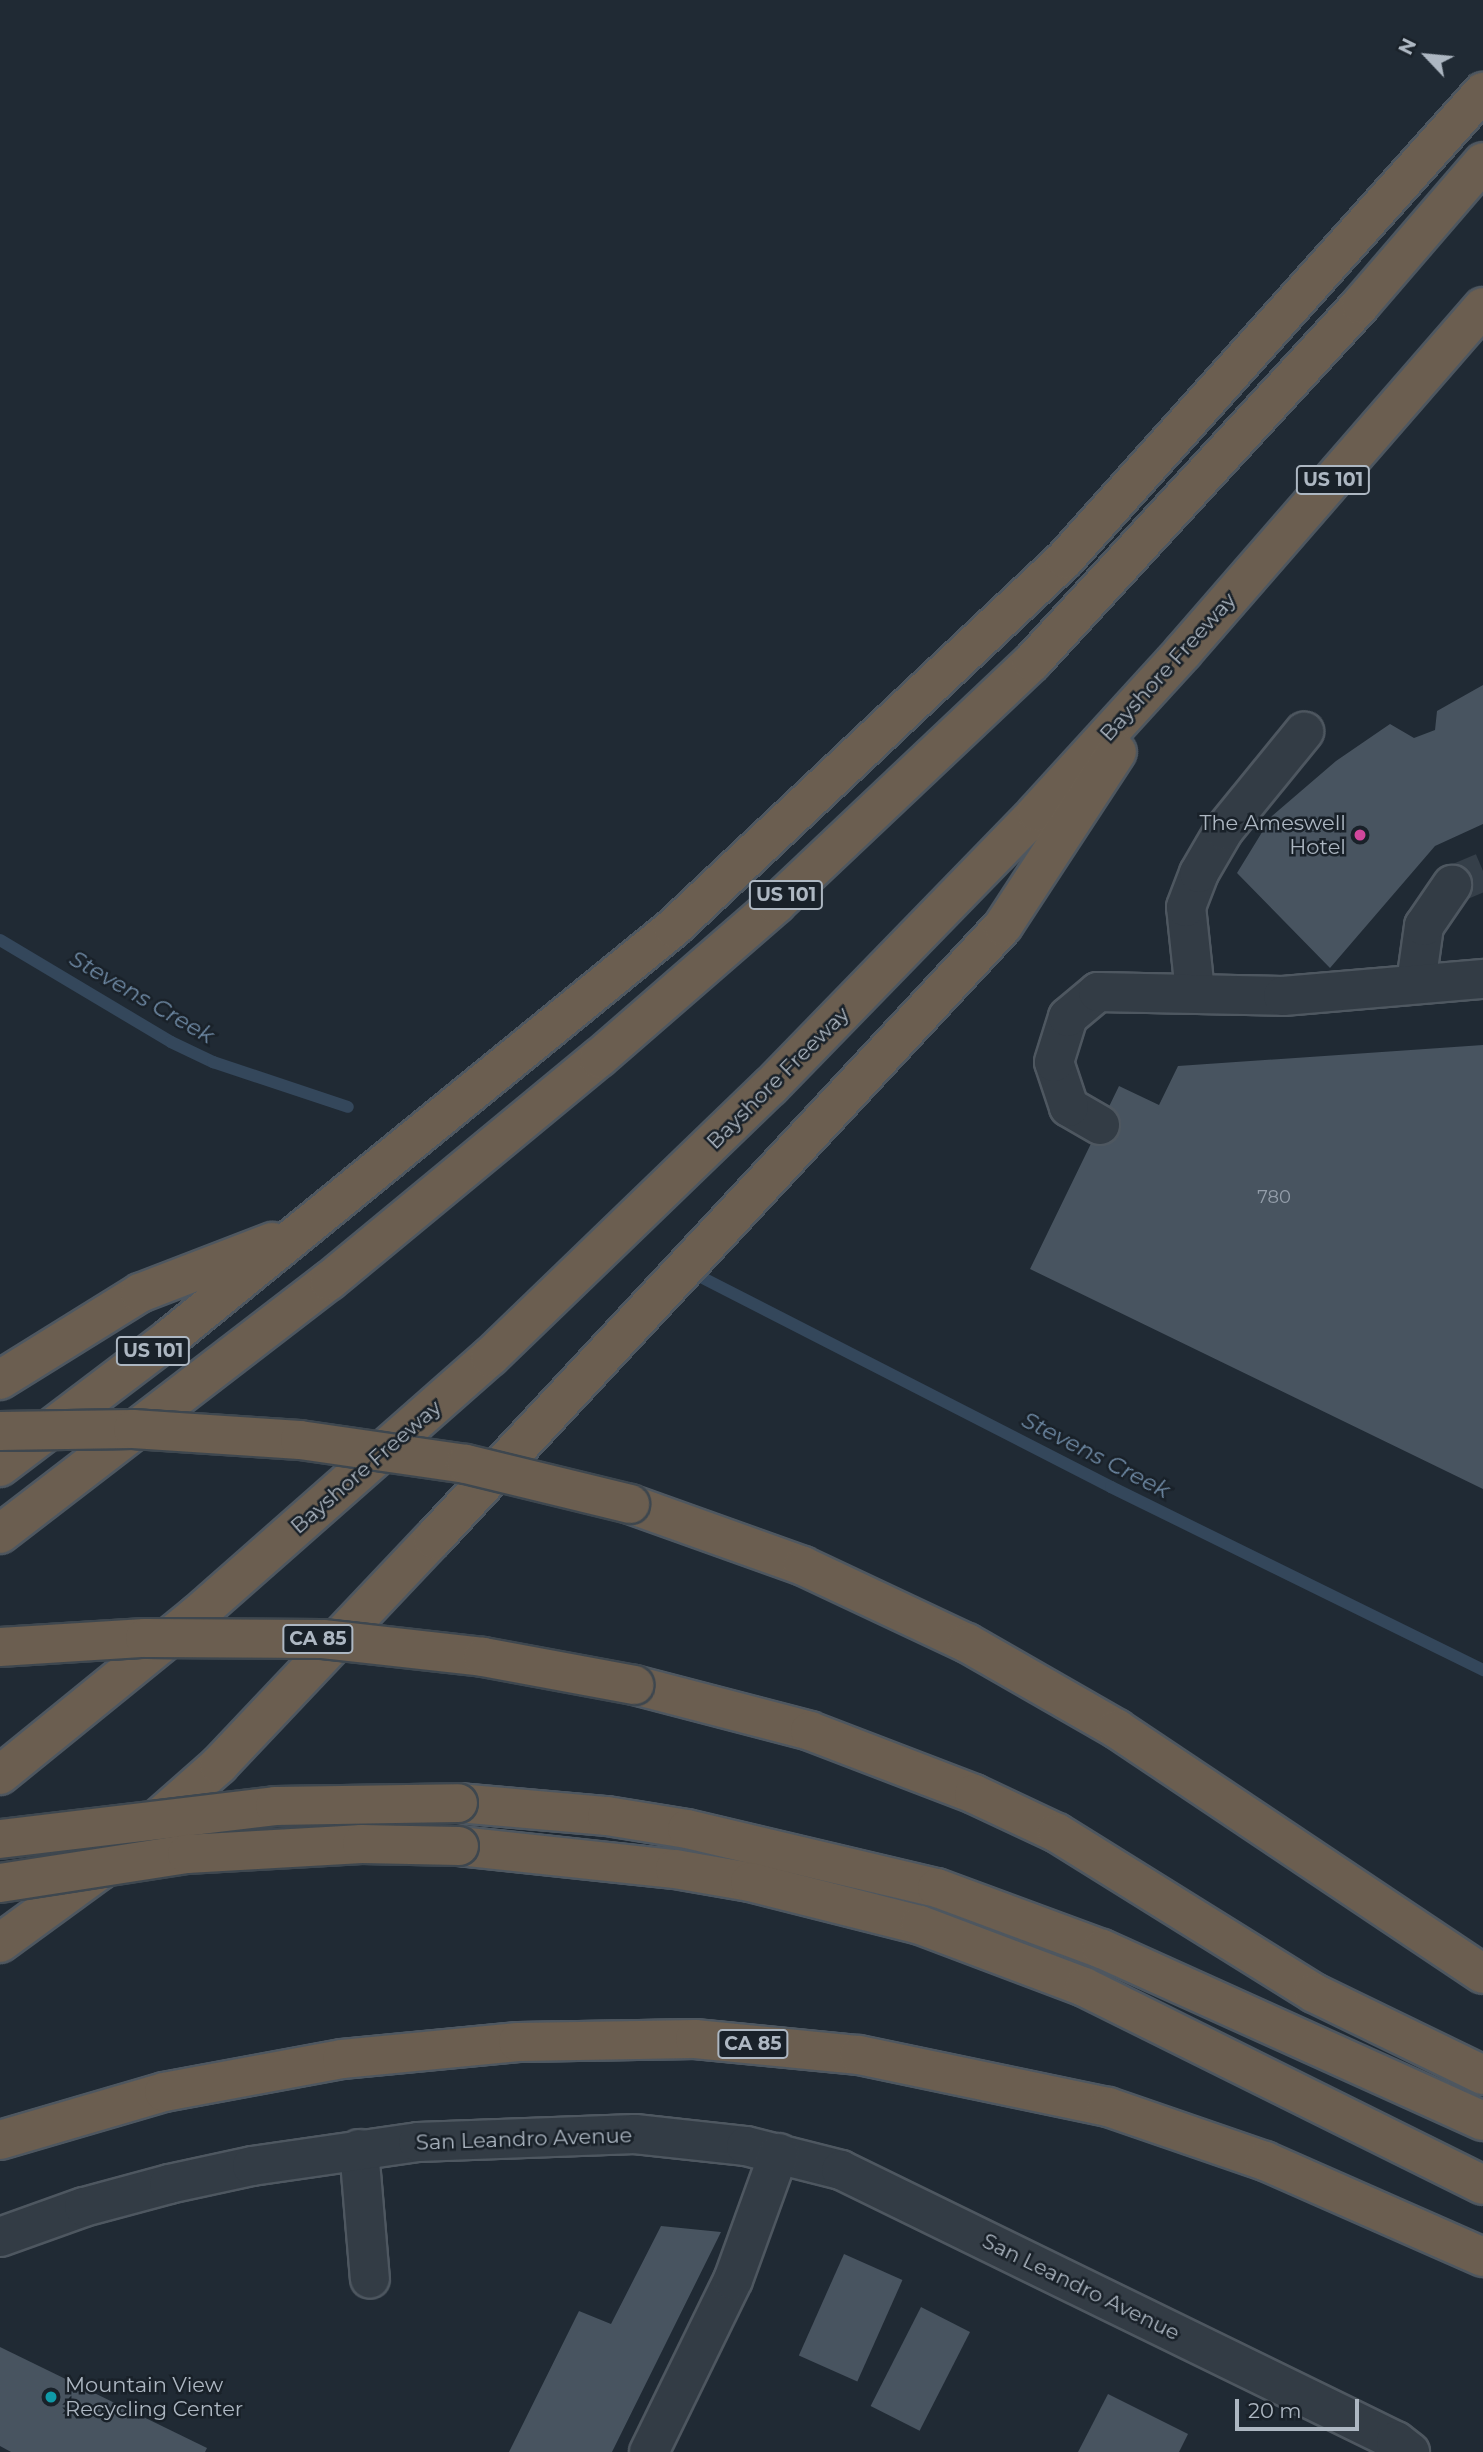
<!DOCTYPE html>
<style>
body{margin:0}
#map{position:relative;width:1483px;height:2452px;overflow:hidden;background:#202a34;font-family:Montserrat,sans-serif}
div>[style]{position:absolute}
[style*='--x']{left:calc(var(--x)*1px);top:calc(var(--y)*1px);width:calc(var(--w)*1px);rotate:calc(var(--a)*1deg)}
.stream>*{height:12px;margin:-6px;padding:0 6px;transform-origin:6px;border-radius:6px;background:#34475b}
.building>*{inset:0;background:#485460;transform-origin:0 0}
.minor-tunnel>*{height:38px;margin-top:-19px;transform-origin:0;background:repeating-linear-gradient(90deg,#353f49 0 38px,transparent 0 57px)}
.roads{filter:drop-shadow(2px 0 #4e5760) drop-shadow(-2px 0 #4e5760) drop-shadow(0 2px #4e5760) drop-shadow(0 -2px #4e5760)}
.minor>*{height:38px;margin:-19px;padding:0 19px;transform-origin:19px;border-radius:19px;background:#333c45}
.highway>*{height:38px;margin:-19px;padding:0 19px;transform-origin:19px;border-radius:19px;background:#6b5e50}
.bridges{filter:drop-shadow(2px 0 #3e474f) drop-shadow(-2px 0 #3e474f) drop-shadow(0 2px #3e474f) drop-shadow(0 -2px #3e474f)}
.highway-bridge>*{height:38px;margin:-19px;padding:0 19px;transform-origin:19px;border-radius:19px;background:#6b5e50}
.dots>*{width:19px;height:19px;translate:-50% -50%;box-sizing:border-box;border:4px solid #192129;border-radius:50%}
span{translate:-50% -50%;white-space:nowrap;text-align:center;line-height:1.15;-webkit-text-stroke:5px #192129;paint-order:stroke}
.number-label{font-size:18px;color:#949eaa}
.number-label span{-webkit-text-stroke-width:0}
.shield-label span{padding:2px 5px;background:#192129;border:2px solid;border-radius:5px;-webkit-text-stroke-width:0}
.shield-label{font-size:19px;color:#adb7c2;font-weight:700}
.street-label{font-size:21px;color:#adb7c2}
.poi-label{font-size:21px;color:#adb7c2}
.right{translate:-100% -50%;text-align:right}
.left{translate:0 -50%;text-align:left}
.water-label{font-size:23px;color:#6f8aa5;font-style:italic}
.north{position:absolute;left:1392px;top:21px;width:70px;height:70px;-webkit-text-stroke:5px #192129;paint-order:stroke;rotate:296deg;font-size:19px;font-weight:700;line-height:28px;text-align:center;color:#adb7c2}
.north::after{content:'';display:block;margin:auto;width:24px;height:32px;background:#adb7c2;clip-path:polygon(50% 0,100% 100%,50% 72%,0 100%)}
.scale{position:absolute;left:1235px;top:2399px;width:124px;height:32px;box-sizing:border-box;border:4px solid #adb7c2;border-top:0;padding-left:9px;font-size:21px;line-height:24px;white-space:nowrap;color:#adb7c2;-webkit-text-stroke:5px #192129;paint-order:stroke}
</style>
<div id="map">
<div class="stream">
<i style="--x:0;--y:940;--w:199;--a:30.8"></i>
<i style="--x:171;--y:1042;--w:47;--a:25.5"></i>
<i style="--x:213;--y:1062;--w:142;--a:18.4"></i>
<i style="--x:693;--y:1273;--w:470;--a:27.1"></i>
<i style="--x:1111;--y:1487;--w:415;--a:26.2"></i>
</div>
<div class="building">
<i style="clip-path:polygon(1483px 685px,1483px 824px,1435px 846px,1330px 968px,1237px 873px,1272px 816px,1336px 761px,1390px 724px,1414px 738px,1435px 730px,1437px 711px)"></i>
<i style="clip-path:polygon(1483px 1045px,1483px 1489px,1030px 1269px,1119px 1086px,1159px 1105px,1178px 1066px)"></i>
<i style="clip-path:polygon(661px 2226px,721px 2232px,612px 2452px,509px 2452px,579px 2311px,611px 2324px)"></i>
<i style="left:844px;top:2254px;width:64px;height:111px;rotate:24deg"></i>
<i style="left:921px;top:2307px;width:55px;height:111px;rotate:27deg"></i>
<i style="clip-path:polygon(0 2347px,207px 2448px,205px 2452px,11px 2452px,0 2446px)"></i>
<i style="clip-path:polygon(1108px 2394px,1188px 2434px,1179px 2452px,1078px 2452px)"></i>
</div>
<div class="minor-tunnel">
<i style="--x:1452;--y:885;--w:34;--a:-23"></i>
</div>
<div class="roads">
<div class="minor">
<i style="--x:1416;--y:983;--w:58;--a:-82"></i>
<i style="--x:1424;--y:926;--w:50;--a:-55.7"></i>
<i style="--x:1195;--y:992;--w:85;--a:-96"></i>
<i style="--x:1186;--y:907;--w:36;--a:-69"></i>
<i style="--x:1199;--y:873;--w:50;--a:-59.8"></i>
<i style="--x:1224;--y:830;--w:127;--a:-50.8"></i>
<i style="--x:1100;--y:1125;--w:36;--a:-150"></i>
<i style="--x:1069;--y:1107;--w:47;--a:-108.4"></i>
<i style="--x:1054;--y:1062;--w:47;--a:-72.7"></i>
<i style="--x:1068;--y:1017;--w:39;--a:-40"></i>
<i style="--x:1098;--y:992;--w:185;--a:1.2"></i>
<i style="--x:1283;--y:996;--w:201;--a:-4.9"></i>
<i style="--x:359;--y:2149;--w:130;--a:85.2"></i>
<i style="--x:0;--y:2237;--w:89;--a:-19.7"></i>
<i style="--x:84;--y:2207;--w:88;--a:-15.1"></i>
<i style="--x:169;--y:2184;--w:85;--a:-12.2"></i>
<i style="--x:252;--y:2166;--w:168;--a:-8.2"></i>
<i style="--x:418;--y:2142;--w:217;--a:-2.1"></i>
<i style="--x:635;--y:2134;--w:112;--a:6.2"></i>
<i style="--x:746;--y:2146;--w:98;--a:14.2"></i>
<i style="--x:841;--y:2170;--w:618;--a:26.03"></i>
<i style="--x:1396;--y:2441;--w:18;--a:38"></i>
<i style="--x:649;--y:2452;--w:191;--a:-64"></i>
<i style="--x:733;--y:2280;--w:135;--a:-70.1"></i>
</div>
<div class="highway">
<i style="--x:0;--y:1380;--w:165;--a:-31.9"></i>
<i style="--x:140;--y:1293;--w:142;--a:-21.1"></i>
<i style="--x:0;--y:1467;--w:215;--a:-37.2"></i>
<i style="--x:171;--y:1337;--w:648;--a:-39.17"></i>
<i style="--x:673;--y:928;--w:538;--a:-43.27"></i>
<i style="--x:1065;--y:559;--w:627;--a:-48.17"></i>
<i style="--x:630;--y:1504;--w:184;--a:19.7"></i>
<i style="--x:803;--y:1566;--w:181;--a:25.2"></i>
<i style="--x:967;--y:1643;--w:173;--a:29.8"></i>
<i style="--x:1117;--y:1729;--w:440;--a:33.8"></i>
<i style="--x:0;--y:1534;--w:415;--a:-37.6"></i>
<i style="--x:329;--y:1281;--w:350;--a:-39.6"></i>
<i style="--x:599;--y:1058;--w:235;--a:-41"></i>
<i style="--x:776;--y:904;--w:352;--a:-43.4"></i>
<i style="--x:1032;--y:662;--w:486;--a:-47.4"></i>
<i style="--x:1361;--y:304;--w:187;--a:-49.3"></i>
<i style="--x:634;--y:1685;--w:182;--a:14.6"></i>
<i style="--x:810;--y:1731;--w:176;--a:21"></i>
<i style="--x:974;--y:1794;--w:92;--a:25.2"></i>
<i style="--x:1057;--y:1833;--w:303;--a:31.9"></i>
<i style="--x:1314;--y:1993;--w:188;--a:25.9"></i>
<i style="--x:0;--y:1775;--w:254;--a:-39.1"></i>
<i style="--x:197;--y:1615;--w:390;--a:-41.4"></i>
<i style="--x:490;--y:1357;--w:389;--a:-44"></i>
<i style="--x:770;--y:1087;--w:383;--a:-45.8"></i>
<i style="--x:1037;--y:812;--w:217;--a:-47.6"></i>
<i style="--x:1183;--y:652;--w:457;--a:-49"></i>
<i style="--x:458;--y:1803;--w:150;--a:5"></i>
<i style="--x:607;--y:1816;--w:81;--a:9.2"></i>
<i style="--x:687;--y:1829;--w:257;--a:13.3"></i>
<i style="--x:937;--y:1888;--w:176;--a:20.3"></i>
<i style="--x:1102;--y:1949;--w:418;--a:24.3"></i>
<i style="--x:459;--y:1846;--w:217;--a:6.1"></i>
<i style="--x:675;--y:1869;--w:76;--a:9.8"></i>
<i style="--x:750;--y:1882;--w:175;--a:14.2"></i>
<i style="--x:920;--y:1925;--w:175;--a:20.7"></i>
<i style="--x:1084;--y:1987;--w:445;--a:26.4"></i>
<i style="--x:0;--y:1943;--w:124;--a:-36.1"></i>
<i style="--x:100;--y:1870;--w:159;--a:-41.4"></i>
<i style="--x:219;--y:1765;--w:311;--a:-46.6"></i>
<i style="--x:433;--y:1539;--w:837;--a:-47.08"></i>
<i style="--x:1003;--y:926;--w:208;--a:-56.8"></i>
<i style="--x:0;--y:2140;--w:171;--a:-16.3"></i>
<i style="--x:164;--y:2092;--w:181;--a:-10.5"></i>
<i style="--x:342;--y:2059;--w:177;--a:-5.5"></i>
<i style="--x:518;--y:2042;--w:177;--a:-1"></i>
<i style="--x:695;--y:2039;--w:165;--a:5.6"></i>
<i style="--x:859;--y:2055;--w:254;--a:11.8"></i>
<i style="--x:1108;--y:2107;--w:166;--a:19"></i>
<i style="--x:1265;--y:2161;--w:238;--a:23.8"></i>
</div>
</div>
<div class="bridges">
<div class="highway-bridge">
<i style="--x:0;--y:1431;--w:133;--a:-0.9"></i>
<i style="--x:133;--y:1429;--w:167;--a:3.8"></i>
<i style="--x:300;--y:1440;--w:168;--a:8.2"></i>
<i style="--x:466;--y:1464;--w:169;--a:13.7"></i>
<i style="--x:0;--y:1647;--w:145;--a:-3.6"></i>
<i style="--x:145;--y:1638;--w:178;--a:0.3"></i>
<i style="--x:323;--y:1639;--w:161;--a:6.4"></i>
<i style="--x:483;--y:1657;--w:154;--a:10.5"></i>
<i style="--x:0;--y:1839;--w:277;--a:-6.8"></i>
<i style="--x:275;--y:1806;--w:183;--a:-0.9"></i>
<i style="--x:0;--y:1883;--w:189;--a:-8.8"></i>
<i style="--x:187;--y:1854;--w:175;--a:-3.3"></i>
<i style="--x:362;--y:1844;--w:97;--a:1.2"></i>
</div>
</div>
<div class="dots">
<i style="left:1360px;top:835px;background:#d1479c"></i>
<i style="left:51px;top:2397px;background:#0f9aa8"></i>
</div>
<div class="number-label">
<span style="left:1274px;top:1197px">780</span>
</div>
<div class="shield-label">
<span style="left:1333px;top:480px">US 101</span>
<span style="left:786px;top:895px">US 101</span>
<span style="left:153px;top:1351px">US 101</span>
<span style="left:318px;top:1639px">CA 85</span>
<span style="left:753px;top:2044px">CA 85</span>
</div>
<div class="street-label">
<span style="left:1168px;top:667px;rotate:-48deg">Bayshore Freeway</span>
<span style="left:778px;top:1078px;rotate:-45deg">Bayshore Freeway</span>
<span style="left:366px;top:1467px;rotate:-41deg">Bayshore Freeway</span>
<span style="left:524px;top:2139px;rotate:-2deg">San Leandro Avenue</span>
<span style="left:1081px;top:2287px;rotate:26deg">San Leandro Avenue</span>
</div>
<div class="poi-label">
<span class="right" style="left:1346px;top:835px">The Ameswell<br>Hotel</span>
<span class="left" style="left:65px;top:2397px">Mountain View<br>Recycling Center</span>
</div>
<div class="water-label">
<span style="left:142px;top:997px;rotate:30deg">Stevens Creek</span>
<span style="left:1096px;top:1455px;rotate:27deg">Stevens Creek</span>
</div>
<div class="north">N</div>
<div class="scale">20 m</div>
</div>
